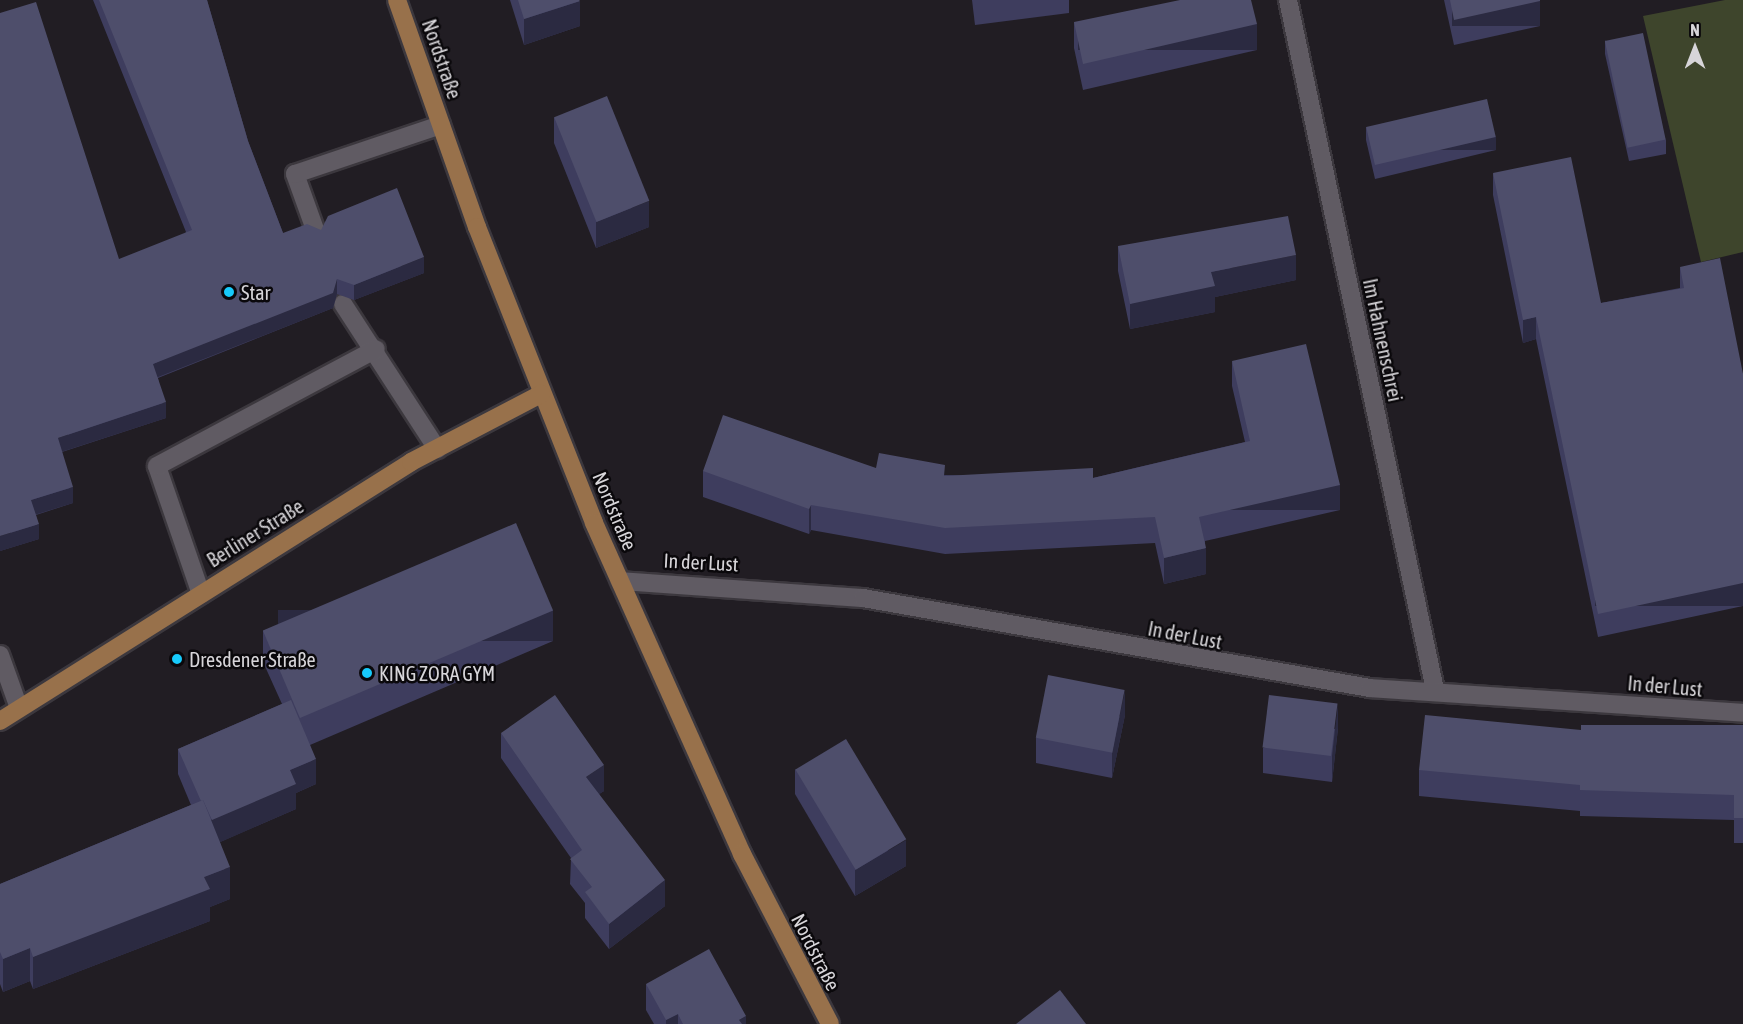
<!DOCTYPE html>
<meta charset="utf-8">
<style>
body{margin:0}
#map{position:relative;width:1743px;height:1024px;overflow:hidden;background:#211d23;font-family:"Asap Condensed",sans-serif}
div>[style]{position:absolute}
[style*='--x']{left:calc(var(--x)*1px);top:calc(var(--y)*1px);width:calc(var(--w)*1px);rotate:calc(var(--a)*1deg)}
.green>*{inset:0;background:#3e452c}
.roads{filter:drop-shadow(2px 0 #3c383e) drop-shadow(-2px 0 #3c383e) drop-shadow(0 2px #3c383e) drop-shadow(0 -2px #3c383e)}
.minor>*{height:18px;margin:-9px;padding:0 9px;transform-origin:9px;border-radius:9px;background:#605b63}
.major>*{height:18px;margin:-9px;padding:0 9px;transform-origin:9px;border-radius:9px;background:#98714b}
.wall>*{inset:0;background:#3e3d5e}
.shaded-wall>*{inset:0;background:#2b2a41;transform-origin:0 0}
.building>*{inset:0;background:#4e4e6b;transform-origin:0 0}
.dots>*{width:16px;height:16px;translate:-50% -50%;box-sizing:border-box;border:3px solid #0a080b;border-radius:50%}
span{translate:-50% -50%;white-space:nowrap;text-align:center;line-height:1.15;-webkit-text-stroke:5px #0a080b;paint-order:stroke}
.street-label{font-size:20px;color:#d7d5d9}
.poi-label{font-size:20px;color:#d7d5d9}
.left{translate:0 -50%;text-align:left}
.north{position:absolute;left:1665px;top:18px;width:60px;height:60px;-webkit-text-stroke:4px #0a080b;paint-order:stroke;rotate:0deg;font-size:16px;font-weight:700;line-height:24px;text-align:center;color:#d7d5d9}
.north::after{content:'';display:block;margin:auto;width:21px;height:27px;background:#d7d5d9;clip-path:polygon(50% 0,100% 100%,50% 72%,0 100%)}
</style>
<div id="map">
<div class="green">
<i style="clip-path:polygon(1725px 0,1743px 0,1743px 252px,1701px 262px,1643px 16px)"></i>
</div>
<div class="roads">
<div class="minor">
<i style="--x:1288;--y:0;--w:705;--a:77.97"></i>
<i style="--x:317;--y:235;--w:65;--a:-109.8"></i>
<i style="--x:295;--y:174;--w:154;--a:-18.6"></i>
<i style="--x:343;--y:304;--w:173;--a:57"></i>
<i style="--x:620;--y:581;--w:244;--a:4"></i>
<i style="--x:863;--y:598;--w:515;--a:10.07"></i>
<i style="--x:1370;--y:688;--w:374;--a:3.8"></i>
<i style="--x:201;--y:594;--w:135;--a:-109"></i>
<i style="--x:157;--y:466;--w:248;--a:-28.1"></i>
<i style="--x:0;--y:655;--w:56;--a:70.3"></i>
</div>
<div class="major">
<i style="--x:397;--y:0;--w:241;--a:70.6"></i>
<i style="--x:477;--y:227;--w:318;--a:68.4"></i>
<i style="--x:594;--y:523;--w:363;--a:65.9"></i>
<i style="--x:742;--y:854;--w:191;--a:62.6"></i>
<i style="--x:0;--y:721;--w:486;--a:-32.2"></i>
<i style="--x:411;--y:462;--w:147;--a:-27.6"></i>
</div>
</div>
<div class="wall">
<i style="clip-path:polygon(93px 0,207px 0,248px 141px,283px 233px,424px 273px,354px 300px,337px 294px,333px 308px,158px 378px,166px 418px,62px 452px,73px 503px,36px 515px,39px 539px,0 551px,186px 232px)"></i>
<i style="clip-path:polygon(510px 0,579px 0,580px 26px,524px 45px)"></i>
<i style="clip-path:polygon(972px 0,1069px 0,1069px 13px,975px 25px)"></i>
<i style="clip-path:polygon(1444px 0,1540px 0,1540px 26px,1454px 45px)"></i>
<i style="clip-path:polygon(1074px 22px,1257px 50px,1083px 90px,1074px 48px)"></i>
<i style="clip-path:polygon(1605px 40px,1666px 140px,1666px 154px,1629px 161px,1605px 54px)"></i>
<i style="clip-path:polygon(554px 117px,649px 227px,596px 248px,554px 143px)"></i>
<i style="clip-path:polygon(1366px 127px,1496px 150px,1375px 179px,1366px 140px)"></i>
<i style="clip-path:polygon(1493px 173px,1601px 303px,1680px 288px,1680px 267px,1743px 374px,1743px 606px,1598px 637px,1536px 339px,1523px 343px,1493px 195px)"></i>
<i style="clip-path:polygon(1118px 246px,1296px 280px,1215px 297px,1215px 312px,1130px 329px,1118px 271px)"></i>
<i style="clip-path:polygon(1232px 361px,1340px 510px,1205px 541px,1206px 574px,1164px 584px,1155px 543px,945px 554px,811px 530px,809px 534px,703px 497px,703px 471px,876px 468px,945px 475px,1093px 478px,1245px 442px,1232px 386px)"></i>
<i style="clip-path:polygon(263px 631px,553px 641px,310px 745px,316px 784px,296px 793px,296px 809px,220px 842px,230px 899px,210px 907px,210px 921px,33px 989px,30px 981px,3px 992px,0 984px,0 884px,191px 805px,178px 774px,178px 749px,282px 704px,263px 662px)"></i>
<i style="clip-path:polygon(1125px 715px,1112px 778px,1036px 763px,1036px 738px)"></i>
<i style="clip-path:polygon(1743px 725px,1743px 843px,1734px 843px,1734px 820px,1580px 816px,1580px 811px,1419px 796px,1419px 770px,1581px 730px)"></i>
<i style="clip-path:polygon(1338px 728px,1332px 782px,1263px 773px,1263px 748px)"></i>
<i style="clip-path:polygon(501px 733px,604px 791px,599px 794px,665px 906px,609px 949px,585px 918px,585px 903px,570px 884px,571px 858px,501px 758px)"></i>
<i style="clip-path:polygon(795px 769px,906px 866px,855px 896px,795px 794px)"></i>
<i style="clip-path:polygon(646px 984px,746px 1024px,654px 1024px,646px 1010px)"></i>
</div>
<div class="shaded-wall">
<i style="clip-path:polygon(580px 1px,580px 26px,524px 45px,524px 19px)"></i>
<i style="left:1540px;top:1px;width:25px;height:88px;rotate:90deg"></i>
<i style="left:1257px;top:24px;width:26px;height:179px;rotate:90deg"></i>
<i style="left:1496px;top:137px;width:13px;height:124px;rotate:90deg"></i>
<i style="clip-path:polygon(649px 201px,649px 227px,596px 248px,596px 222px)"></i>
<i style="clip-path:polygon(1296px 255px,1296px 280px,1215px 297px,1215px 312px,1130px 329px,1130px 304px,1211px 272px)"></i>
<i style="clip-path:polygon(424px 257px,424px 273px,354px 300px,354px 285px)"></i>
<i style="clip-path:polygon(337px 279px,337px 294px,333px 308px,153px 379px,153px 364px)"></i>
<i style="clip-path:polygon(1536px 317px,1536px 339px,1523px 343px,1523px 320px)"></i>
<i style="clip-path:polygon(166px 402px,166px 418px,58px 453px,58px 438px)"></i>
<i style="left:1340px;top:485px;width:25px;height:145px;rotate:90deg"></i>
<i style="clip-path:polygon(73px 487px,73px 503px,31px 516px,31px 500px)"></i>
<i style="clip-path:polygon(811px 505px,811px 530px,809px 534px,809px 509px)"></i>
<i style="clip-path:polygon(39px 524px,39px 539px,0 551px,0 536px)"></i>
<i style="clip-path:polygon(1206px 548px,1206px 574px,1164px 584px,1164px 558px)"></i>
<i style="left:1743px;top:583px;width:23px;height:148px;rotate:90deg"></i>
<i style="left:553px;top:610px;width:31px;height:275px;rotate:90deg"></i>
<i style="clip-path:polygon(1125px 690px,1125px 715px,1112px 778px,1112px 752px)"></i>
<i style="clip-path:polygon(1338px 703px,1338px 728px,1332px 782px,1332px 756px)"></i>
<i style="clip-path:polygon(316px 759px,316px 784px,296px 793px,296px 809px,209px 847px,209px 821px,290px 770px)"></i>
<i style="clip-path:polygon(604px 765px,604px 791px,586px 803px,586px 777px)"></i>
<i style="clip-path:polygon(906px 840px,906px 866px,855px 896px,855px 870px)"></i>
<i style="clip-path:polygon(230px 867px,230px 899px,210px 907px,210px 921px,33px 989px,33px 957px,204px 877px)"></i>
<i style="clip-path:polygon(665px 880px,665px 906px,609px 949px,609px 924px)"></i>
<i style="clip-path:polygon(30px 948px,30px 981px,3px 992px,3px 959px)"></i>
<i style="clip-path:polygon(678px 1014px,678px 1024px,666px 1024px,666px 1020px)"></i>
<i style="clip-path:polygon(746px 1016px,746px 1024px,739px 1024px,739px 1020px)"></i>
</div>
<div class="building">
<i style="clip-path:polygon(99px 0,207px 0,248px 141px,283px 233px,307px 224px,321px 230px,328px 216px,397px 188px,424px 257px,354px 285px,337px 279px,333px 293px,153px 364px,166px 402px,58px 438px,73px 487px,31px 500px,39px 524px,0 536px,0 13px,36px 2px,119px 259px,192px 230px)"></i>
<i style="clip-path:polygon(518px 0,579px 0,580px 1px,524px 19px)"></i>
<i style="clip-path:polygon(1180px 0,1251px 0,1257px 24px,1083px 64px,1074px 22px)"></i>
<i style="clip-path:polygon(1450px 0,1540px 0,1540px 1px,1454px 20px)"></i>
<i style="left:1643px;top:33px;width:109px;height:39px;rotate:78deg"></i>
<i style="left:607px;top:96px;width:113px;height:57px;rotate:68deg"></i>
<i style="left:1487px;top:99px;width:39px;height:124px;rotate:77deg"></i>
<i style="clip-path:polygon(1571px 157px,1601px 303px,1684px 288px,1680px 267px,1720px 258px,1743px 374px,1743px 583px,1598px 614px,1536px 317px,1523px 320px,1493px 173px)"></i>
<i style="clip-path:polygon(1288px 216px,1296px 255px,1211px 272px,1215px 286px,1130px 304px,1118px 246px)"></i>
<i style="clip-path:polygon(1306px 344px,1340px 485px,1199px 517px,1206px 548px,1164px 558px,1155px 517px,945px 528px,811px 505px,809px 509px,703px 471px,723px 415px,876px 468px,879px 453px,945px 465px,944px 476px,1093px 468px,1093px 478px,1250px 441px,1232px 361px)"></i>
<i style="left:516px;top:523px;width:95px;height:275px;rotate:67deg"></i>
<i style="left:1048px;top:675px;width:78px;height:64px;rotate:11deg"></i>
<i style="clip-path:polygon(555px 695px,604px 765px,586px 777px,665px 880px,609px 924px,585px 892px,592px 887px,570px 859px,582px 850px,501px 733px)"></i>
<i style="left:1269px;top:695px;width:69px;height:53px;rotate:7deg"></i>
<i style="clip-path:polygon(291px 700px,316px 759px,290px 770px,296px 784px,212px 820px,203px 800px,201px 801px,178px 749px)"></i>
<i style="clip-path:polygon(1425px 715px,1581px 730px,1581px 725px,1743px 725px,1743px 818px,1734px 818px,1734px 795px,1580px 790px,1580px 785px,1419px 770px)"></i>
<i style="left:846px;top:739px;width:117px;height:59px;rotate:59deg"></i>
<i style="clip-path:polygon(203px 800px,230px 867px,204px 877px,210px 889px,33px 957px,30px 948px,3px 959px,0 952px,0 884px)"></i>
<i style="clip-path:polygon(709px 949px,746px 1016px,739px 1020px,742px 1024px,683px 1024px,678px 1014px,666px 1020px,646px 984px)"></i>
<i style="clip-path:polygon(1060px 990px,1086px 1024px,1016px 1024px)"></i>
</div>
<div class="dots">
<i style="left:229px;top:292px;background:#17cafb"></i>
<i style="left:177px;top:659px;background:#17cafb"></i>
<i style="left:367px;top:673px;background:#17cafb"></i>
</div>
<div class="street-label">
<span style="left:442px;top:59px;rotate:71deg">Nordstraße</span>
<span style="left:1383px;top:340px;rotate:78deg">Im Hahnenschrei</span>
<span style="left:615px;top:511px;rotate:67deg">Nordstraße</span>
<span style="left:255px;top:533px;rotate:-32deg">Berliner Straße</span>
<span style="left:701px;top:562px;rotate:3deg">In der Lust</span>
<span style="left:1185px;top:635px;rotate:11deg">In der Lust</span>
<span style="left:1665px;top:686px;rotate:5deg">In der Lust</span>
<span style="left:816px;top:952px;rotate:63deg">Nordstraße</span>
</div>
<div class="poi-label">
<span class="left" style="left:241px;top:292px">Star</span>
<span class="left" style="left:189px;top:659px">Dresdener Straße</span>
<span class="left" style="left:379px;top:673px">KING ZORA GYM</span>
</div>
<div class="north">N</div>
</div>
